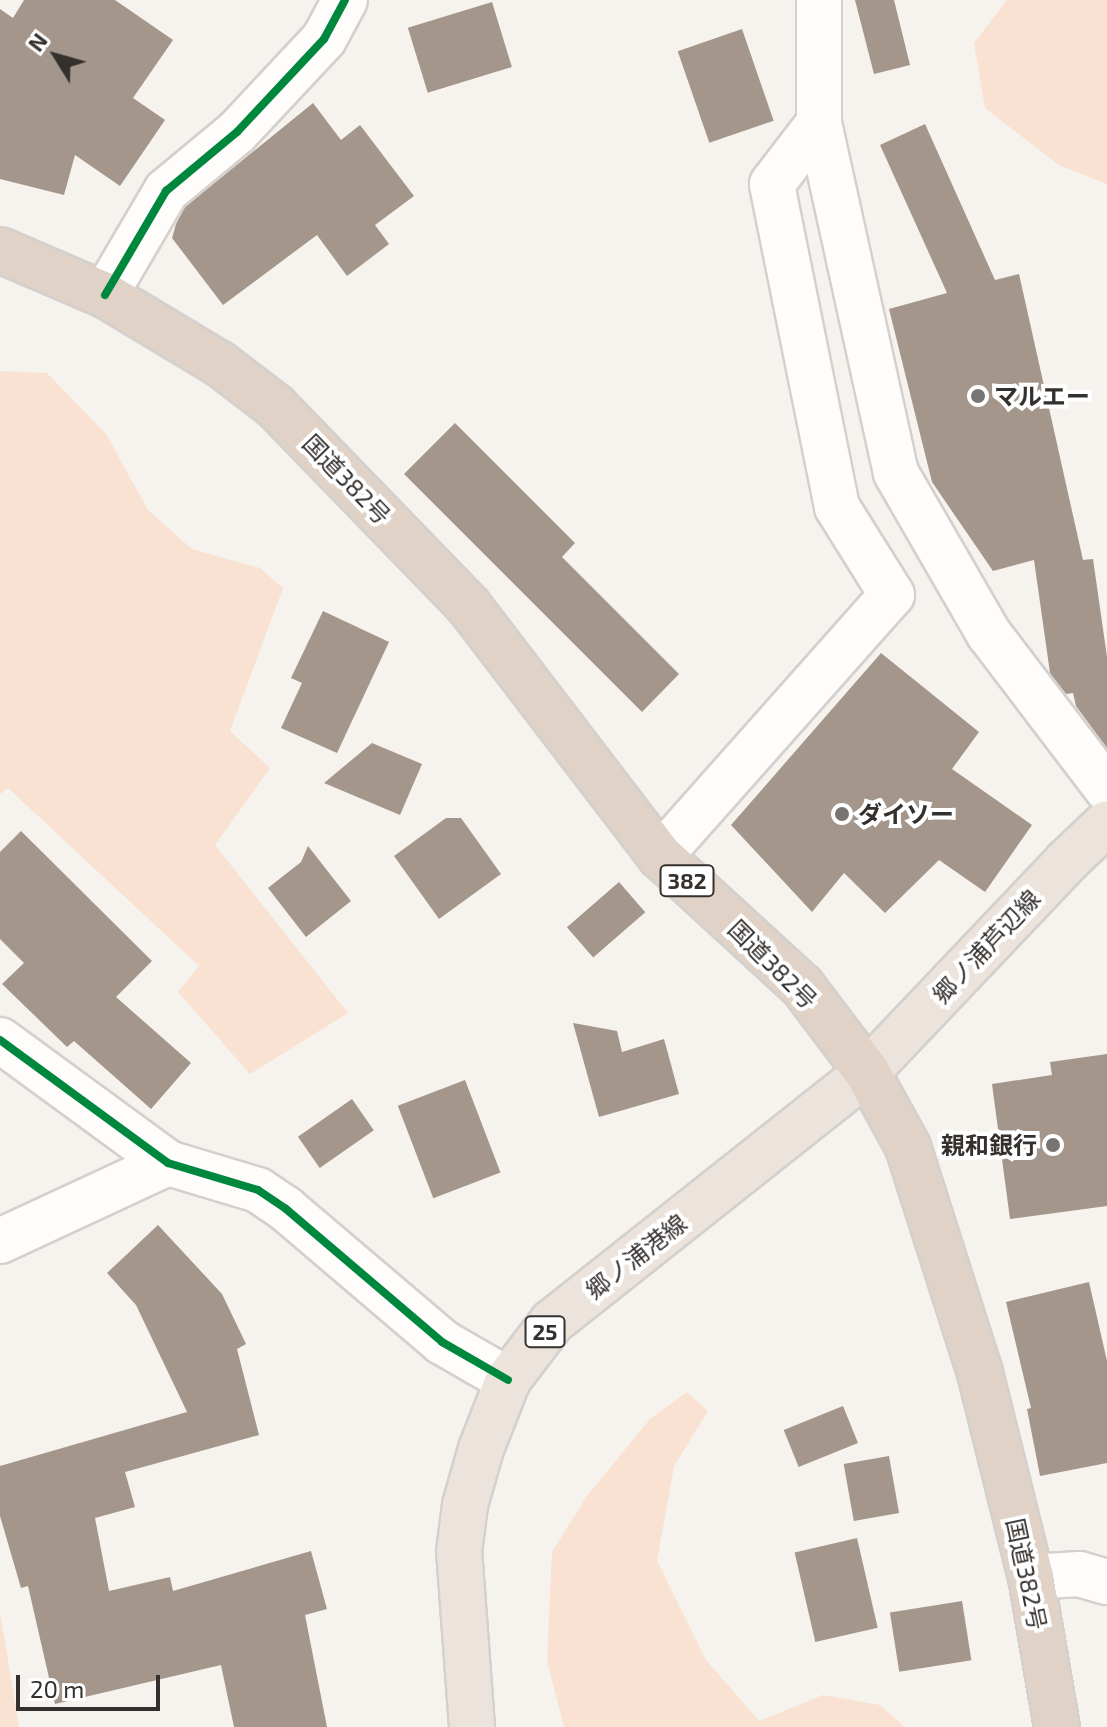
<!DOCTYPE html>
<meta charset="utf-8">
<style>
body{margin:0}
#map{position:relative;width:1107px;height:1727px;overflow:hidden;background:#f6f2ee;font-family:"Exo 2","Noto Sans JP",sans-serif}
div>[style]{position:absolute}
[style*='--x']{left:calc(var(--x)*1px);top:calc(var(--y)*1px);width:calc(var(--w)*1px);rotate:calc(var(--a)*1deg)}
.green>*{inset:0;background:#f9e2d2}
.building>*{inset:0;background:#a4968a;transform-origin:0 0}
.roads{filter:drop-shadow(2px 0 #d3d0ce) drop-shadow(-2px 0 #d3d0ce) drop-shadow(0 2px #d3d0ce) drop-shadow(0 -2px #d3d0ce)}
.minor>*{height:44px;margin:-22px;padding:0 22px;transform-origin:22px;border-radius:22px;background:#fefdfc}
.major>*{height:44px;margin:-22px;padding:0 22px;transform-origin:22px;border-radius:22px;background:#ece4dc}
.highway>*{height:44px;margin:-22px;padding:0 22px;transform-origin:22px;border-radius:22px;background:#e0d2c6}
.cycleway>*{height:8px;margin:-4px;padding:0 4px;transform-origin:4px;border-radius:4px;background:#00873e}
.dots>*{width:22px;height:22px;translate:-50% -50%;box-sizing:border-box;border:4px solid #fff;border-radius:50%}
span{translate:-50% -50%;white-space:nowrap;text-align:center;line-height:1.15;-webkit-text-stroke:8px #fff;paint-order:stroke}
.shield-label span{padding:2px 6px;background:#fff;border:2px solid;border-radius:6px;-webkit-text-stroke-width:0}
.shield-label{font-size:22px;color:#34302e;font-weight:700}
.poi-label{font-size:24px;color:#34302e;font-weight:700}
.left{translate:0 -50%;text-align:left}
.right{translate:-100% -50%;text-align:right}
.street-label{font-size:24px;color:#34302e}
.north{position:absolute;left:16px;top:16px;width:80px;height:80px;-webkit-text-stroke:6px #fff;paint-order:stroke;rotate:307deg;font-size:22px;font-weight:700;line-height:32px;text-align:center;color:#34302e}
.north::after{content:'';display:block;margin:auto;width:28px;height:36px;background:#34302e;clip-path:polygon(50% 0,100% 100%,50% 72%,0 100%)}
.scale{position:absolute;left:16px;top:1675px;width:144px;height:36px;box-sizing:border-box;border:4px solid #34302e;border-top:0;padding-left:10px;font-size:24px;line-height:28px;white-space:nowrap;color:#34302e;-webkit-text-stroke:6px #fff;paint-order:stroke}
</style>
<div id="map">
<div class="green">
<i style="clip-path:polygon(1007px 0,1107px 0,1107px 184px,1059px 165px,985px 108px,974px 43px)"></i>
<i style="clip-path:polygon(0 371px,47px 373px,106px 434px,148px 510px,192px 549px,260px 568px,283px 588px,230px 731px,270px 768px,215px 845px,348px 1013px,250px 1074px,178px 992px,199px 966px,8px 788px,0 794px)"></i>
<i style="clip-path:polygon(687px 1392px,708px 1411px,674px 1466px,657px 1561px,706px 1660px,759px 1721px,823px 1695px,880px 1705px,905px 1727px,564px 1727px,547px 1661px,552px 1552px,587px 1496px,650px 1419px)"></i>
<i style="clip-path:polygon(0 1612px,19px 1727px,0 1727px)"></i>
</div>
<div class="building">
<i style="clip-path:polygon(24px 0,115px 0,173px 40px,133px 98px,165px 120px,120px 186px,75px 155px,64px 195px,0 179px,0 9px,13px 18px)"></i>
<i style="clip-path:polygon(855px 0,894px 0,910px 65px,874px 74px)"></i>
<i style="left:492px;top:2px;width:68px;height:88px;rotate:73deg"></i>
<i style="left:742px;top:29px;width:97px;height:68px;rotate:71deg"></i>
<i style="clip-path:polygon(313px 103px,341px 140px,360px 125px,414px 196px,375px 225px,389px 244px,347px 276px,317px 235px,223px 305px,172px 238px,176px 224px,185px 207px)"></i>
<i style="clip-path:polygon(925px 124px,995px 280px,1019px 274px,1083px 560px,1093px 559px,1107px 657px,1107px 748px,1076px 706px,1073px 693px,1066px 694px,1050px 673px,1034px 560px,993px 571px,932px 482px,889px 309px,947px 293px,880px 145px)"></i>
<i style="clip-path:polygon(455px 423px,575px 543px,562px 557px,679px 674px,642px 712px,404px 474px)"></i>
<i style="clip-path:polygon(323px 611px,389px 642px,337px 753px,281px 728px,302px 683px,291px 678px)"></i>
<i style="clip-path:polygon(881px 653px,979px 732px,952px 769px,1032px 825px,985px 892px,939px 860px,885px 913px,844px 873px,812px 912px,731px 825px)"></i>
<i style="clip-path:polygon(372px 743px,422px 764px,400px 815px,324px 783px)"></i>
<i style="clip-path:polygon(446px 818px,461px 818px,501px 874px,439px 919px,394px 856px)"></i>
<i style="clip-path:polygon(21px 831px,152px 961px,116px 997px,191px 1063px,151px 1109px,74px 1041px,67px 1047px,2px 984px,24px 963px,0 939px,0 852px)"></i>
<i style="clip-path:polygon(308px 846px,351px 901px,306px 937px,268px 888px,301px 862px)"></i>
<i style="left:619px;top:882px;width:40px;height:69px;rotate:49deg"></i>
<i style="clip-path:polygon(573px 1023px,617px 1031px,622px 1052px,664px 1039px,679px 1094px,599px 1117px)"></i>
<i style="clip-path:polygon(1107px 1054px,1107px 1206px,1010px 1219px,992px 1084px,1052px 1075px,1050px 1062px)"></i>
<i style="left:465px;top:1080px;width:99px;height:72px;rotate:69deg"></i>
<i style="left:352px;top:1099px;width:38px;height:66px;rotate:55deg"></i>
<i style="clip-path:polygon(158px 1225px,222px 1294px,246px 1344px,237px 1349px,259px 1435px,125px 1472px,135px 1507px,95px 1518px,109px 1591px,170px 1577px,173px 1591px,311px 1551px,327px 1609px,305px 1615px,327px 1727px,234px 1727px,221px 1665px,55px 1704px,28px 1586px,21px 1588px,0 1516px,0 1466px,187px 1412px,136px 1305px,107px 1273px)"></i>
<i style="clip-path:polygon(1089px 1282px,1107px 1361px,1107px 1463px,1040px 1476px,1027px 1409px,1031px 1408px,1006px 1302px)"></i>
<i style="left:843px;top:1406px;width:40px;height:64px;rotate:68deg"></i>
<i style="left:889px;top:1456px;width:58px;height:46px;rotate:80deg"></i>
<i style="left:857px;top:1538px;width:92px;height:64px;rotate:77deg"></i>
<i style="left:962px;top:1601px;width:60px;height:73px;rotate:81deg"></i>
</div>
<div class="roads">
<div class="minor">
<i style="--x:819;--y:0;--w:123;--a:90"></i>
<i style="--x:819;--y:123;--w:358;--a:77.6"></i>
<i style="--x:896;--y:473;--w:186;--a:60"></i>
<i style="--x:989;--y:634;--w:195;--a:52.7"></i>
<i style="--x:105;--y:295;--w:121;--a:-59.6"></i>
<i style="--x:166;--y:191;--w:92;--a:-39.7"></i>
<i style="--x:237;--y:132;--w:127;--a:-46.9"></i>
<i style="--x:324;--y:39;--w:44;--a:-61.7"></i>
<i style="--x:660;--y:856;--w:349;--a:-48.4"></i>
<i style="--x:892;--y:595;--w:104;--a:-122"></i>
<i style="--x:837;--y:507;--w:329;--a:-101.4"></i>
<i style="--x:772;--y:184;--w:77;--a:-52.4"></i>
<i style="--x:0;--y:1040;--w:208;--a:36.2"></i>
<i style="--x:168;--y:1163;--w:94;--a:16.7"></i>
<i style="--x:258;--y:1190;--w:34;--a:34"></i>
<i style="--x:286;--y:1209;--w:205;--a:40.4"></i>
<i style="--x:442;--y:1342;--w:76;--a:29.9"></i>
<i style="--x:0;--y:1241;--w:185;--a:-24.9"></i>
<i style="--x:1031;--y:1577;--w:48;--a:-3.6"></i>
<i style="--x:1079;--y:1574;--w:29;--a:16"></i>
</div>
<div class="major">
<i style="--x:472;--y:1727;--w:175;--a:-94.2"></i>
<i style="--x:459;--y:1552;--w:47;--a:-82.7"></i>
<i style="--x:465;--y:1505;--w:58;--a:-74.1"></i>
<i style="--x:481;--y:1449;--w:74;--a:-68.6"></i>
<i style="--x:508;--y:1380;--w:73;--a:-52.8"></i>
<i style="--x:552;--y:1322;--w:402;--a:-38.4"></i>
<i style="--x:867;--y:1072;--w:291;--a:-46.5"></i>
<i style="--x:1067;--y:861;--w:55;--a:-43.5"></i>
</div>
<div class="highway">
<i style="--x:0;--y:250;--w:114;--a:23.2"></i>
<i style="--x:105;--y:295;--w:134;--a:31"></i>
<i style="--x:220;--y:364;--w:69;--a:37.4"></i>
<i style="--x:275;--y:406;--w:277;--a:45.9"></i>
<i style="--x:468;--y:605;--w:316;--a:52.6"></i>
<i style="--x:660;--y:856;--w:193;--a:42.5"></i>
<i style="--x:802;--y:986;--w:108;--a:52.9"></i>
<i style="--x:867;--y:1072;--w:85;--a:61.3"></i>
<i style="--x:908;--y:1147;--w:237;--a:72.3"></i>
<i style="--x:980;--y:1373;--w:210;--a:76"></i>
<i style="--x:1031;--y:1577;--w:152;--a:80.2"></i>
</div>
</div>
<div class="cycleway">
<i style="--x:105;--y:295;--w:121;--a:-59.6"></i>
<i style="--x:166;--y:191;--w:92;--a:-39.7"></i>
<i style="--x:237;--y:132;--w:127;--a:-46.9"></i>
<i style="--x:324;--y:39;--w:44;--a:-61.7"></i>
<i style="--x:0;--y:1040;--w:208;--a:36.2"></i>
<i style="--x:168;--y:1163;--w:94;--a:16.7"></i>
<i style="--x:258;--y:1190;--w:34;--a:34"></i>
<i style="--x:286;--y:1209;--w:205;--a:40.4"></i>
<i style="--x:442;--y:1342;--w:76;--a:29.9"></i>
</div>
<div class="dots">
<i style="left:978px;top:396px;background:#787471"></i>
<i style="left:842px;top:814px;background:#787471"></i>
<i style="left:1053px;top:1145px;background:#787471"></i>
</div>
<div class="shield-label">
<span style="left:687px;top:881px">382</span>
<span style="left:545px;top:1332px">25</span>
</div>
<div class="poi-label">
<span class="left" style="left:994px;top:396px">マルエー</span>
<span class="left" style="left:858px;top:814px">ダイソー</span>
<span class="right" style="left:1037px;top:1145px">親和銀行</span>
</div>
<div class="street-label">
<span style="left:347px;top:479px;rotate:46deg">国道382号</span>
<span style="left:986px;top:946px;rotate:-47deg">郷ノ浦芦辺線</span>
<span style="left:773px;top:964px;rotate:45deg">国道382号</span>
<span style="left:636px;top:1256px;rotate:-38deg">郷ノ浦港線</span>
<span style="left:1027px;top:1574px;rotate:78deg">国道382号</span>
</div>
<div class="north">N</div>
<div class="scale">20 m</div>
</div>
